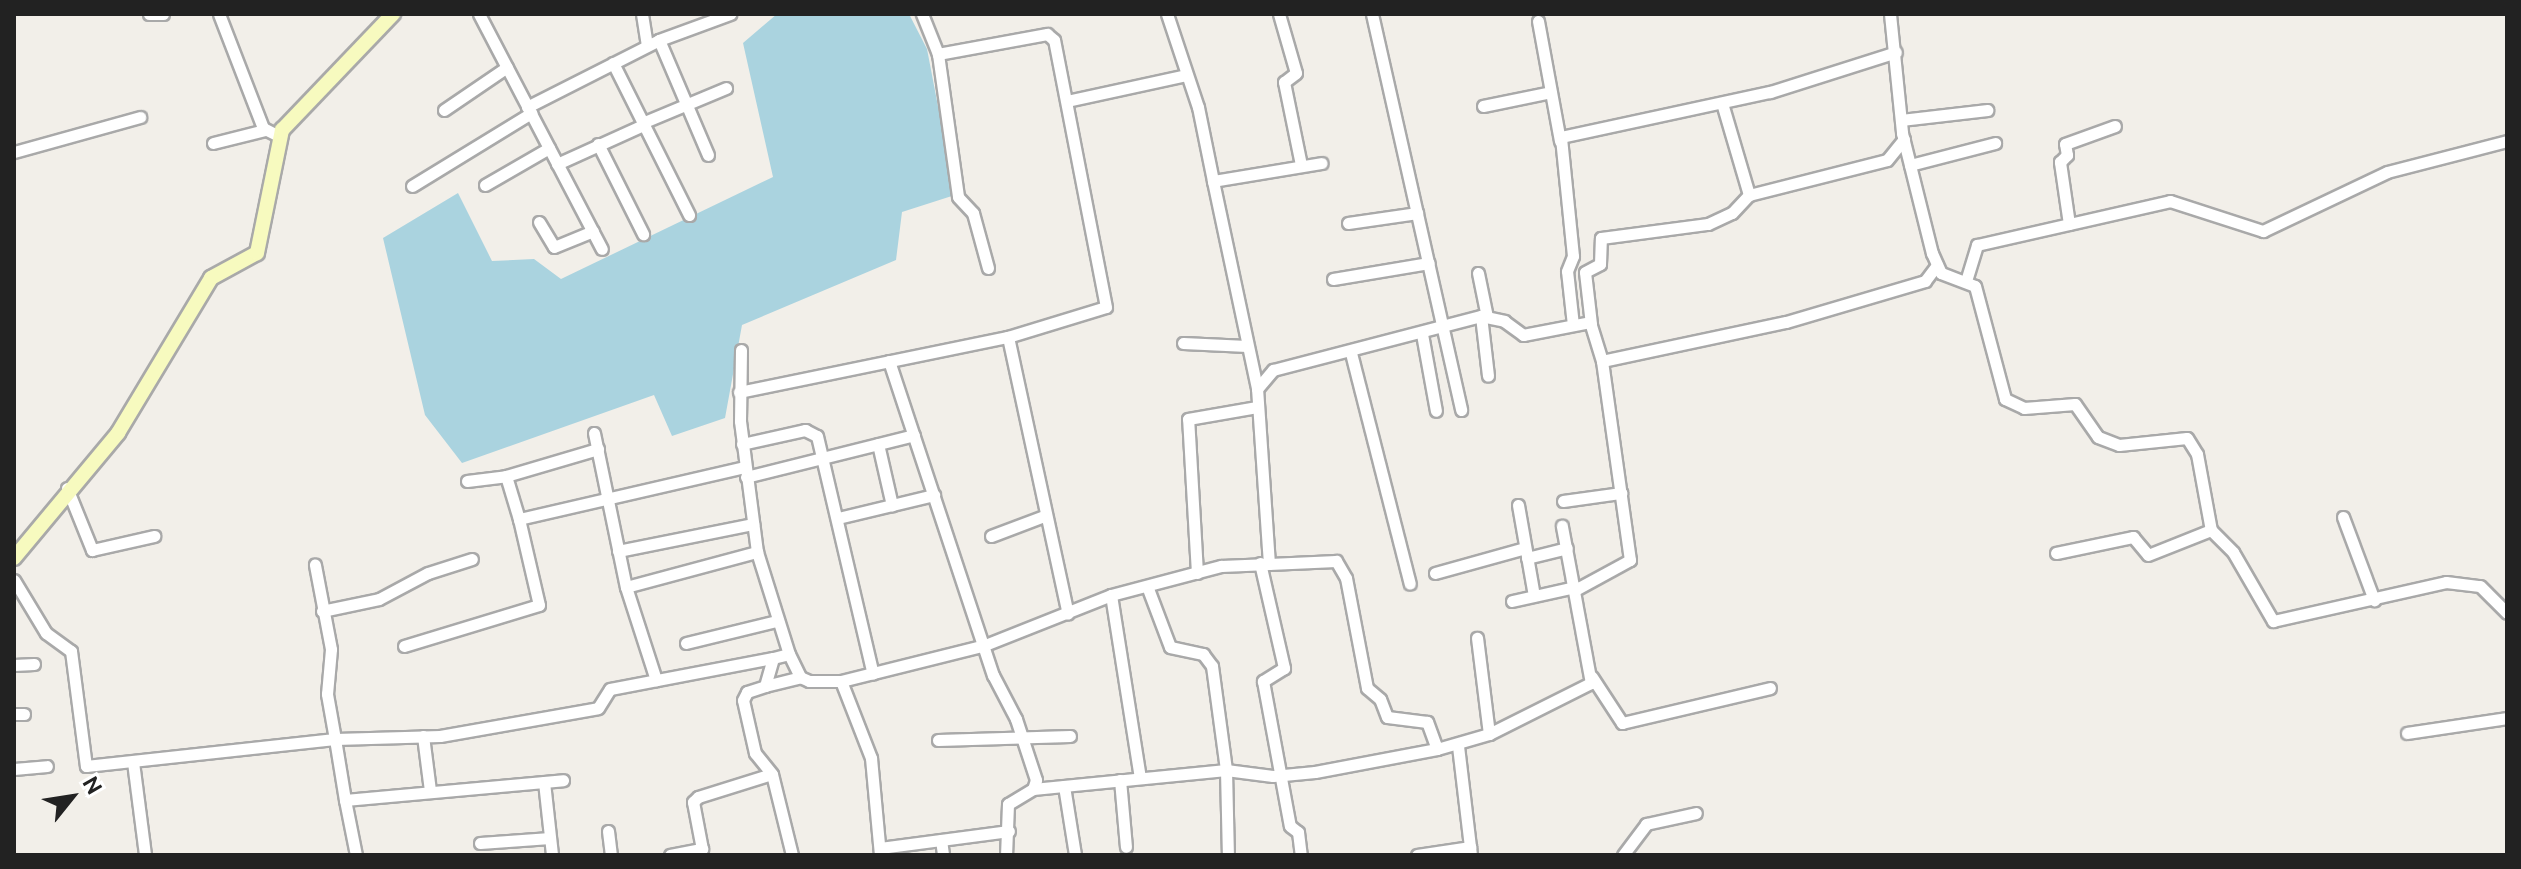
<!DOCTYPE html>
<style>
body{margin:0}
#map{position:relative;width:2521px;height:869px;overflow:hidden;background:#f2efe9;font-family:Ubuntu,sans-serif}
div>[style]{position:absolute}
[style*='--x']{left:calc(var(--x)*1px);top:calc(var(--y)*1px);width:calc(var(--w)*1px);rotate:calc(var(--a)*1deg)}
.water>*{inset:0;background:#aad3df}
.roads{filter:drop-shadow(2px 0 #a9a9a9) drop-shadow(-2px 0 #a9a9a9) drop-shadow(0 2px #a9a9a9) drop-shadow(0 -2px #a9a9a9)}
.street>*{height:11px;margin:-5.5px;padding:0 5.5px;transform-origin:5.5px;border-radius:5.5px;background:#fff}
.secondary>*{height:14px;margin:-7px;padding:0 7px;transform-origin:7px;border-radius:7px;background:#f7fabf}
span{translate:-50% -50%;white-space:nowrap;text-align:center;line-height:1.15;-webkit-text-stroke:6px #fff;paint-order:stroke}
.frame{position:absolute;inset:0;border:16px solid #222;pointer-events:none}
.north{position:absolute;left:32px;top:757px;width:80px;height:80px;-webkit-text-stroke:6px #fff;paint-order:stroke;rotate:60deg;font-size:22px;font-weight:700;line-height:32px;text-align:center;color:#222}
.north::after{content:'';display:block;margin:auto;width:28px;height:36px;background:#222;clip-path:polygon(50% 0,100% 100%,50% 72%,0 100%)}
</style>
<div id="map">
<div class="water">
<i style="clip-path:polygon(777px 14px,909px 14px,927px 49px,955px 195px,902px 212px,896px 260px,742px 325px,725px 418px,672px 436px,654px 395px,462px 463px,425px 415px,383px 238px,458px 193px,492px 261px,534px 259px,561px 279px,773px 177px,743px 43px)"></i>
</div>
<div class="roads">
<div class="street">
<i style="--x:149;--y:14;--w:14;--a:0"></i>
<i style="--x:219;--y:14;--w:122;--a:68.9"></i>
<i style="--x:263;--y:128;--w:18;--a:27"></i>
<i style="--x:479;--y:14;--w:265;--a:62.4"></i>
<i style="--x:642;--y:14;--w:32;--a:81"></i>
<i style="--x:922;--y:14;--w:43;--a:68.2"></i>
<i style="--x:1167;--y:14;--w:98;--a:71.6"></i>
<i style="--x:1198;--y:107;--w:76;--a:78.5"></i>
<i style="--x:1279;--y:14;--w:61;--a:73.9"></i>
<i style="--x:1296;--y:73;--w:15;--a:143"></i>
<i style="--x:1284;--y:82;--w:85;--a:78.4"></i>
<i style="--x:1372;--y:14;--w:406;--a:77.3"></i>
<i style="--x:1890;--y:14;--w:120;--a:84.2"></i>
<i style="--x:1902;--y:133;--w:124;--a:76"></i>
<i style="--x:1932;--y:253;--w:22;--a:66"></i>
<i style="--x:1941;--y:273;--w:36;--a:21"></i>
<i style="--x:1975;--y:286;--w:117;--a:75.1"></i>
<i style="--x:2005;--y:399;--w:21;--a:25"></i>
<i style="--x:2024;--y:408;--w:51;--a:-4.5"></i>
<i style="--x:2075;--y:404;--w:40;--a:55.1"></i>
<i style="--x:2098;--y:437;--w:22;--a:21"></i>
<i style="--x:2119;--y:445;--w:68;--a:-5.9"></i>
<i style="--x:2187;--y:438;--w:19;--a:58"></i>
<i style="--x:2197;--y:454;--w:77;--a:79.6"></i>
<i style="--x:2211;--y:530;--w:31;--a:45"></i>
<i style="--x:2233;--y:552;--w:80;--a:59.9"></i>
<i style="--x:2273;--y:621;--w:177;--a:-12.7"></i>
<i style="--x:2446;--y:582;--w:34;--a:7"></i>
<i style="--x:2480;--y:586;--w:38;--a:45"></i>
<i style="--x:1538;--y:21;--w:122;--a:79.6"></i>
<i style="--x:659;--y:40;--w:125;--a:66.9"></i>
<i style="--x:613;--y:63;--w:170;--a:63.4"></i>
<i style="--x:1067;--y:101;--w:122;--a:-12.3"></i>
<i style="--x:1722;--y:103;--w:96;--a:73.6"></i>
<i style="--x:1483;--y:106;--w:69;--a:-11.6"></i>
<i style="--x:527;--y:107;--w:148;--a:-26.9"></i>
<i style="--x:659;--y:40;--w:76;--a:-20.1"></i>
<i style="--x:444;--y:110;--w:76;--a:-34.3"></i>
<i style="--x:1901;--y:120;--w:87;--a:-6.6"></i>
<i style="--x:642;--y:123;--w:91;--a:-22.6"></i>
<i style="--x:213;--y:143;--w:54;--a:-14"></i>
<i style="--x:598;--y:144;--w:101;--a:63.4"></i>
<i style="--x:14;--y:152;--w:131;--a:-15.5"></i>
<i style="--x:557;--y:164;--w:94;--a:-24.4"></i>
<i style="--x:1910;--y:165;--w:88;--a:-14.5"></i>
<i style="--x:485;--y:185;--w:74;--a:-30"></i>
<i style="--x:412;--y:186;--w:140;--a:-31.5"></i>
<i style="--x:539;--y:222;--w:29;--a:59"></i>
<i style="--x:554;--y:247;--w:42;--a:-22.3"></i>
<i style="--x:1348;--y:223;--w:70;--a:-8.2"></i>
<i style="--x:2069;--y:224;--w:63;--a:-98.3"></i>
<i style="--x:2060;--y:162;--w:10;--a:-45"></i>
<i style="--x:2067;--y:155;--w:11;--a:-100"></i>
<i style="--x:2065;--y:144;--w:53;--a:-19.8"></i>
<i style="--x:1478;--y:273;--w:45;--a:78.4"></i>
<i style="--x:1333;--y:279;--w:97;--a:-9.5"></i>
<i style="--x:1966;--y:281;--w:38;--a:-73"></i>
<i style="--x:1977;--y:245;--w:198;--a:-12.8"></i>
<i style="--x:2170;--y:201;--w:98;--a:17.9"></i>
<i style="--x:2263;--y:231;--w:137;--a:-25.4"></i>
<i style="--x:2387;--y:172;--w:124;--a:-14.5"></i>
<i style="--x:1481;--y:316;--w:60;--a:83.3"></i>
<i style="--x:1591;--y:324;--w:52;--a:-96.6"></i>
<i style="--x:1585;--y:272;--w:17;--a:-28"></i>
<i style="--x:1600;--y:264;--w:26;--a:-88"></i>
<i style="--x:1601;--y:238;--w:108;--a:-7.5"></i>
<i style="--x:1708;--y:224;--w:26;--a:-25"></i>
<i style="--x:1732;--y:213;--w:25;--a:-47"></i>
<i style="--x:1749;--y:195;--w:142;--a:-14.2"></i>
<i style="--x:1887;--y:160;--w:27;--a:-51"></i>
<i style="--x:1573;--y:325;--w:54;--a:-96.3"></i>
<i style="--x:1567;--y:271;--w:16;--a:-68"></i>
<i style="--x:1573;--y:256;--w:120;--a:-95.8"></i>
<i style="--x:1561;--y:137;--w:214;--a:-12.2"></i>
<i style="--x:1770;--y:92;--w:132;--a:-17.6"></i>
<i style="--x:1422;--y:334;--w:78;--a:79.7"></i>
<i style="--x:1008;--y:337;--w:283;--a:77.8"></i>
<i style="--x:1183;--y:343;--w:64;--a:2.7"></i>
<i style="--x:741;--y:350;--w:71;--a:90.8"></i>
<i style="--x:740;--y:421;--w:132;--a:82.6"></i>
<i style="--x:757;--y:552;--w:107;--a:72.6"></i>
<i style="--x:1351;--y:353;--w:238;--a:75.7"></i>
<i style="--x:889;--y:361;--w:331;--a:71.7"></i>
<i style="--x:993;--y:675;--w:50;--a:62.4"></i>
<i style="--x:1016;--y:719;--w:64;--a:71.8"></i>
<i style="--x:1036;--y:780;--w:9;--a:108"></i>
<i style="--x:1033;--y:789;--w:29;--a:149"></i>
<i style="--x:1008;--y:804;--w:51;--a:92.2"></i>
<i style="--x:1602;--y:361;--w:188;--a:-12"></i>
<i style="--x:1786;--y:322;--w:145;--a:-16.4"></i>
<i style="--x:1925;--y:281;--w:20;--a:-53"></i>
<i style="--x:1257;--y:388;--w:212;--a:-102"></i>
<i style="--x:1213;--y:181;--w:110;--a:-9.4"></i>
<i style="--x:739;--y:392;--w:275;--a:-11.6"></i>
<i style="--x:1008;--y:337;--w:102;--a:-17"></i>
<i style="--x:1106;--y:307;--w:272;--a:-101"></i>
<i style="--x:1054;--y:40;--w:9;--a:-139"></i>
<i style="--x:1047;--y:34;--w:111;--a:169.6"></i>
<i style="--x:938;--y:54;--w:144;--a:82"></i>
<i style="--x:958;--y:197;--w:22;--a:47"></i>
<i style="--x:973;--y:213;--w:57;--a:74.7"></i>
<i style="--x:594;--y:433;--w:157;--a:78.3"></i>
<i style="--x:626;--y:587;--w:98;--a:72.1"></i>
<i style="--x:742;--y:444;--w:65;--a:-12.5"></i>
<i style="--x:805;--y:430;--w:13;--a:27"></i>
<i style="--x:817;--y:436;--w:244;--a:76.8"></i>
<i style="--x:878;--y:444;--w:63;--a:77.1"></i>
<i style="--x:506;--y:476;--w:96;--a:-16.4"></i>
<i style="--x:746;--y:477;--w:173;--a:-14"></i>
<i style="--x:467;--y:481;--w:39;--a:-7"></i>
<i style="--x:506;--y:476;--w:45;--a:73.2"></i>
<i style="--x:67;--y:488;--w:67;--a:68"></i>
<i style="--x:92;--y:550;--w:64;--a:-12.7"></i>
<i style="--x:1563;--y:501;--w:59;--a:-7.9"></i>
<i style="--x:1518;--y:505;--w:92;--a:80"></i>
<i style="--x:2343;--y:517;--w:89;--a:69.5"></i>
<i style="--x:838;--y:518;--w:99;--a:-13.5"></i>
<i style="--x:991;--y:536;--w:57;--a:-20.7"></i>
<i style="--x:618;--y:551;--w:138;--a:-11.3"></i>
<i style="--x:2056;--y:553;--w:79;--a:-11.7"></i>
<i style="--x:2133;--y:537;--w:23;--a:50"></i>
<i style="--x:2148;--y:555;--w:68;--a:-21.6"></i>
<i style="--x:1527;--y:558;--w:41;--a:-14"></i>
<i style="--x:1260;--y:563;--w:108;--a:77.1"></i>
<i style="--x:1284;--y:668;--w:25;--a:148"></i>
<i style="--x:1263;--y:681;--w:147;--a:79.5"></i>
<i style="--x:1290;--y:826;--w:10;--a:37"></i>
<i style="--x:1298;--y:832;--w:23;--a:83"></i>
<i style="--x:1197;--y:573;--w:154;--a:-93.3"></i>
<i style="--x:1188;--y:419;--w:70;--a:-9.9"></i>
<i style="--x:1435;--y:573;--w:93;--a:-15.5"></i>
<i style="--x:14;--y:580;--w:62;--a:58.9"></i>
<i style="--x:46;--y:633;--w:31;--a:36"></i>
<i style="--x:71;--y:651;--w:116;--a:82.6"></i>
<i style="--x:86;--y:766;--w:250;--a:-6.2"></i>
<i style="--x:335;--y:739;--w:46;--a:-100.1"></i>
<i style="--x:327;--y:694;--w:45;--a:-84.9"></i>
<i style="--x:331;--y:649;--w:86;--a:-100.8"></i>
<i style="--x:1147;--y:586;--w:65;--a:69.3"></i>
<i style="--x:1170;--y:647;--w:34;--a:12"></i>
<i style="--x:1203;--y:654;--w:15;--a:53"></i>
<i style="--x:1212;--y:666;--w:105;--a:82.3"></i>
<i style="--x:1226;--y:770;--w:85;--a:88.7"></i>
<i style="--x:626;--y:587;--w:136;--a:-15"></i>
<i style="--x:1111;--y:595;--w:185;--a:81"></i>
<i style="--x:1512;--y:601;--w:65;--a:-12.5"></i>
<i style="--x:322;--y:611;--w:58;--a:-11.9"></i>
<i style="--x:379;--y:599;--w:55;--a:-28"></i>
<i style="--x:428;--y:573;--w:46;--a:-17.7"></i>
<i style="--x:686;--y:643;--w:93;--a:-13.7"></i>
<i style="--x:404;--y:646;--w:141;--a:-16.9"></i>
<i style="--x:539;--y:605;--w:88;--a:-103.1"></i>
<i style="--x:519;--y:519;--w:231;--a:-13"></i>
<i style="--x:14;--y:665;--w:20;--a:-3"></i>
<i style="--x:1592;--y:677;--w:55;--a:56.9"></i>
<i style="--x:1622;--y:723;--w:152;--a:-13.3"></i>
<i style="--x:841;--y:681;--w:83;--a:68.7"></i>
<i style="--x:871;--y:758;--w:97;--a:84.7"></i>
<i style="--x:765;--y:686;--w:36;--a:-14"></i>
<i style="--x:14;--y:714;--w:10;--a:0"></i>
<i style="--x:2407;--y:733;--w:101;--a:-8.5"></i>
<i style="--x:1489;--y:734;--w:114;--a:-26.6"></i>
<i style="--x:1591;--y:683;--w:160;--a:-100.5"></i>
<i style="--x:423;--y:736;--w:55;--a:82.7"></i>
<i style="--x:938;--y:740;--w:132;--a:-1.7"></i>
<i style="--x:1458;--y:746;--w:110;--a:83.2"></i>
<i style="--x:1437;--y:749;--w:54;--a:-16.1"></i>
<i style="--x:1489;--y:734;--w:97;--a:-97.1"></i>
<i style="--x:133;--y:762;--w:94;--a:82.6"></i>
<i style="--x:14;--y:769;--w:33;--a:-5"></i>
<i style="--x:1120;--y:780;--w:67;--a:84.9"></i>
<i style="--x:544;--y:782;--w:73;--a:83.7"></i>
<i style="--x:1064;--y:786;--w:70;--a:80.9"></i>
<i style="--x:1033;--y:789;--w:194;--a:-5.6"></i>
<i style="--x:1226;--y:770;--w:47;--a:7.3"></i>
<i style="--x:1273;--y:776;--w:42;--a:-5.4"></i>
<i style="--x:1315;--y:772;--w:124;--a:-10.7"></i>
<i style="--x:1437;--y:749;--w:29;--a:-110"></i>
<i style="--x:1427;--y:722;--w:40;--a:-172.9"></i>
<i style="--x:1387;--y:717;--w:19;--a:-111"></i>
<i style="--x:1380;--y:699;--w:17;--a:-140"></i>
<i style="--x:1367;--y:688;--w:112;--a:-100.8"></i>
<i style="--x:1346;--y:578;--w:20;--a:-120"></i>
<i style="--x:1336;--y:561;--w:67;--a:177.4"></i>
<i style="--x:345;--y:800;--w:62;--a:-99.3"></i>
<i style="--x:335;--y:739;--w:105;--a:-1.6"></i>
<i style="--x:440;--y:736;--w:160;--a:-10"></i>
<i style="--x:598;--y:708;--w:22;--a:-58"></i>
<i style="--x:610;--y:689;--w:166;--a:-10.8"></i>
<i style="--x:608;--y:831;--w:24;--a:83"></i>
<i style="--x:941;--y:840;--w:15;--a:82"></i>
<i style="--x:480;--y:843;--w:70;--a:-4.1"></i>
<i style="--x:880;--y:848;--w:130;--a:-7.5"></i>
<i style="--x:356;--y:855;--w:56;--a:-101.3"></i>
<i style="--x:345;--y:800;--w:219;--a:-5.2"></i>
<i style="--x:670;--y:855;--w:33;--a:-11"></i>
<i style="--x:702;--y:849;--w:48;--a:-100.8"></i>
<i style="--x:693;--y:802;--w:7;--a:-45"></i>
<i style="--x:698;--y:797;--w:77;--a:-17.3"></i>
<i style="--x:792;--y:855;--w:83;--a:-103.9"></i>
<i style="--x:772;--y:774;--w:27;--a:-129"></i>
<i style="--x:755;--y:753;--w:54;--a:-102.8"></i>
<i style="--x:743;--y:700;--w:9;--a:-63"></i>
<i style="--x:747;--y:692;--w:19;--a:-18"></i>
<i style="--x:765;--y:686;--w:29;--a:-74"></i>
<i style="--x:773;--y:658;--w:16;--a:-14"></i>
<i style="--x:789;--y:654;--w:25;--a:64"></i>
<i style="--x:800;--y:677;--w:10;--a:24"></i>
<i style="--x:809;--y:681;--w:32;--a:0"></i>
<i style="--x:841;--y:681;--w:148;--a:-14"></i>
<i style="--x:985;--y:645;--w:136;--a:-21.6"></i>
<i style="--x:1111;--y:595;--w:114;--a:-14.8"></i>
<i style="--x:1221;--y:566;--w:48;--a:-2.4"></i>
<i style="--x:1269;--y:564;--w:175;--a:-93.9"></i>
<i style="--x:1257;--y:389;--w:25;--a:-50"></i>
<i style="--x:1273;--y:370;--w:215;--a:-14.6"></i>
<i style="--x:1481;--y:316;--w:24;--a:12"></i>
<i style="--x:1504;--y:321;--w:24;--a:36"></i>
<i style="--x:1523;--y:335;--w:68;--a:-11"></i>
<i style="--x:1590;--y:322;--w:41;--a:72.9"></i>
<i style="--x:1602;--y:361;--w:201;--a:82"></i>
<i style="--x:1630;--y:560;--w:63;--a:151.4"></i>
<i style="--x:1417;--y:855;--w:54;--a:-8.6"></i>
<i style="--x:1623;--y:855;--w:39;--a:-53"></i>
<i style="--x:1646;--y:824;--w:51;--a:-12.4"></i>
</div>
<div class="secondary">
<i style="--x:14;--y:558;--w:163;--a:-50.2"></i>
<i style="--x:118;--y:433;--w:181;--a:-59"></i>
<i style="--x:211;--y:278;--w:52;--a:-28.5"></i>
<i style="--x:257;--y:253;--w:126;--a:-78.5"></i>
<i style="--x:282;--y:130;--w:161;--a:-46.3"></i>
</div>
</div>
<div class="frame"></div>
<div class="north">N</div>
</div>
